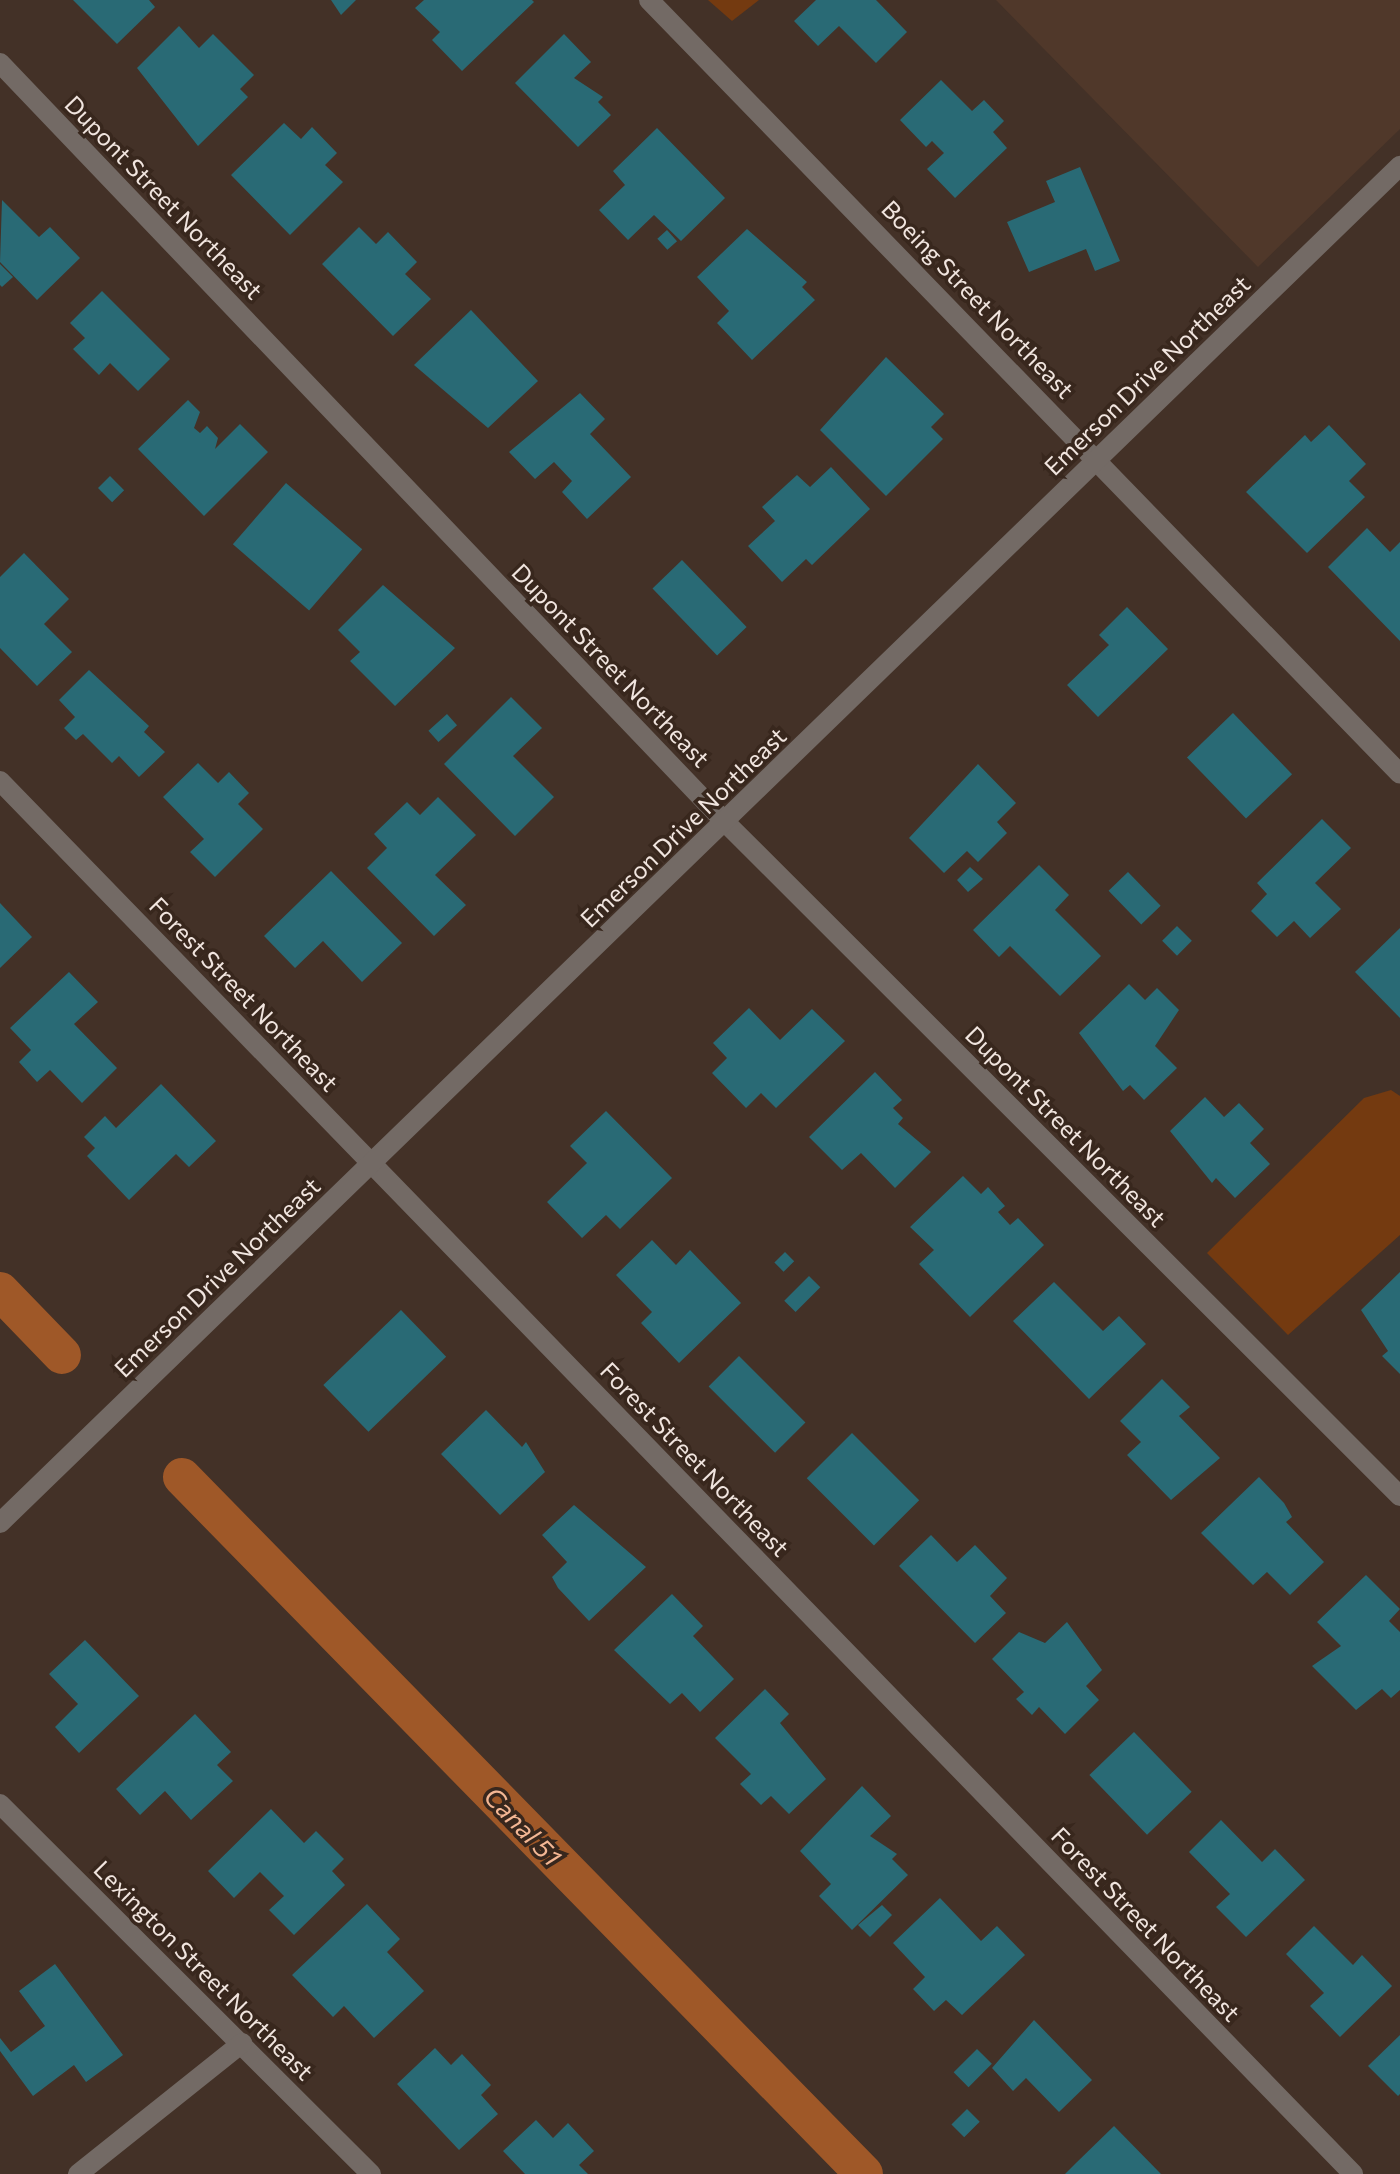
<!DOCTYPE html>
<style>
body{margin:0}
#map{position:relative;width:1400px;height:2174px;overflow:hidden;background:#433127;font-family:Commissioner,sans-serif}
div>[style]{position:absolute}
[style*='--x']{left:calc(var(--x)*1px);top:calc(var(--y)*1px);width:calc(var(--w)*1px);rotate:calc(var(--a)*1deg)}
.built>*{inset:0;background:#50382a}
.green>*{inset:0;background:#743a10}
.canal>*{height:38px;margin:-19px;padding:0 19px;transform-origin:19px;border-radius:19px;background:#9f5828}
.building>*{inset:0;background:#296a75;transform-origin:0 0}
.minor>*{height:20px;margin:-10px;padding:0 10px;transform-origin:10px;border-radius:10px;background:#736a65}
span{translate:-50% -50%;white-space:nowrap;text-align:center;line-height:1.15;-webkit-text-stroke:7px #38271d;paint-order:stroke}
.street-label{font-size:24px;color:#f1e5df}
.water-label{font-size:26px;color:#f4b794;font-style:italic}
</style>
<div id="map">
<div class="built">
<i style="clip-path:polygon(996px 0,1400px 0,1400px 129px,1258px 267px)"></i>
</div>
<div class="green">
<i style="clip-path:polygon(708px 0,759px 0,732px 21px)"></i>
<i style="clip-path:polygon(1391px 1090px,1400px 1096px,1400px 1235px,1288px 1335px,1207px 1253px,1364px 1098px)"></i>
</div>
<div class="canal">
<i style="--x:0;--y:1291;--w:89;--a:45.9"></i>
<i style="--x:182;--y:1477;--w:975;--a:45.62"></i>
</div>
<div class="building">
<i style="clip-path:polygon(73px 0,149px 0,155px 7px,117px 44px)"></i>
<i style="clip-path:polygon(331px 0,356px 0,341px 15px)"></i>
<i style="clip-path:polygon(424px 0,532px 0,534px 2px,462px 71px,432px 40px,440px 32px,415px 8px)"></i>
<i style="clip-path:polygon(816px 0,876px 0,907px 32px,876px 63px,839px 26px,818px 46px,794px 21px)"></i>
<i style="clip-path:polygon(179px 26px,199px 48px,213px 34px,254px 75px,240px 89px,248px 97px,198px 146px,137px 68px)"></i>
<i style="clip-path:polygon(564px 34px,591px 62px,574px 78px,603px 97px,598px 102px,611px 115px,578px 147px,515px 83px)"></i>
<i style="clip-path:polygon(941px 80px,972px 111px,984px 100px,1004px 121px,993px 132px,1007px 148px,955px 198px,927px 169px,944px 153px,932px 141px,926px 147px,900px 120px)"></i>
<i style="clip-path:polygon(284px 123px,301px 139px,312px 127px,337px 153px,325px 165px,343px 182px,290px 235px,231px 175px)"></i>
<i style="clip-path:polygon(657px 128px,725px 198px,681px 241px,654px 215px,628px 240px,599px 210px,625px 185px,613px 171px)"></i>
<i style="clip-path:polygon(1080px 167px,1120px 261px,1095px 271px,1086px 249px,1029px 272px,1007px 222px,1055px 202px,1046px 181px)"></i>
<i style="clip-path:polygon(2px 200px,39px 237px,50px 227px,80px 258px,37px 300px,0 262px)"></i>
<i style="clip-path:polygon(359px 227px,376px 244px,388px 232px,417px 262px,405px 274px,431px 299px,393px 336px,322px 264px)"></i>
<i style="clip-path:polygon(747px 229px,807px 282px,802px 287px,815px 300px,752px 360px,717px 323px,729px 311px,697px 277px)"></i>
<i style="left:667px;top:230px;width:15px;height:13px;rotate:48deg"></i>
<i style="clip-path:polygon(0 264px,13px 277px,2px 287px,0 285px)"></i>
<i style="clip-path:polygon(102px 291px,170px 359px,138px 391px,110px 363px,99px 375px,73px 349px,85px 338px,70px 323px)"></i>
<i style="clip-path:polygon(471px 310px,538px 381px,488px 428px,414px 365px)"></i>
<i style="clip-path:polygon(886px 357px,944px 414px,931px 427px,943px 439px,886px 496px,820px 430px)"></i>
<i style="clip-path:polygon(580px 393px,605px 419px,590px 434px,631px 477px,587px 519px,562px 492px,572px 481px,554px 462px,535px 479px,509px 452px)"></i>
<i style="clip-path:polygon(188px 400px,200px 412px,194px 428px,200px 433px,207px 426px,218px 438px,215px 449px,240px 424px,268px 452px,204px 516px,138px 449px)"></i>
<i style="clip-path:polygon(1329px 425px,1366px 464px,1349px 481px,1365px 497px,1307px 553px,1246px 492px,1305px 435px,1311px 442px)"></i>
<i style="clip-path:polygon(831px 467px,870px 509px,812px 565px,806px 559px,782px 582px,748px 546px,775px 521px,762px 507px,797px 475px,810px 487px)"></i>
<i style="left:110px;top:476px;width:20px;height:17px;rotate:45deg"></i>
<i style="left:286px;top:483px;width:101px;height:81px;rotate:41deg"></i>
<i style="clip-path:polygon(1367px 528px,1390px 552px,1400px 542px,1400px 641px,1328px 567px)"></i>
<i style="clip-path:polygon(24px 553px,69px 599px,44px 624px,72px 652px,37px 686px,0 648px,0 577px)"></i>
<i style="left:682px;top:560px;width:93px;height:41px;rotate:46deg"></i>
<i style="clip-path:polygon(383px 585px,455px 648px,395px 706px,350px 661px,360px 652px,338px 630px)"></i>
<i style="clip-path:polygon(1127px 607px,1168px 649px,1098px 717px,1067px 685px,1109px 645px,1099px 635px)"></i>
<i style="clip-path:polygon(89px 670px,149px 726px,144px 732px,165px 752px,139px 777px,119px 756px,112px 763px,83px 734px,76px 740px,64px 728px,75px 717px,59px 700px)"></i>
<i style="clip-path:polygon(511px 697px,542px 728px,513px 756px,554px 797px,515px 836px,444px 764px)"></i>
<i style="left:1233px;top:713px;width:85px;height:64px;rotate:46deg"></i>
<i style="left:447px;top:714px;width:15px;height:25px;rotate:48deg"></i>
<i style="clip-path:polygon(198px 763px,218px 783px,229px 772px,249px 793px,238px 804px,263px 829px,215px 877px,190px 852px,204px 839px,163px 797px)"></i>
<i style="clip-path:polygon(978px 764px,1016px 803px,997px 822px,1007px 833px,978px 862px,967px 851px,944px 873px,909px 838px)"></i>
<i style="clip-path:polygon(438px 797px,476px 835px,435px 875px,466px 905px,434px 936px,367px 868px,387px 848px,374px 834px,407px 802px,420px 815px)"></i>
<i style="clip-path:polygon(1322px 819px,1351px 848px,1315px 883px,1341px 909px,1310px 938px,1294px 921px,1277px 937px,1251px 911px,1267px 894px,1257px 883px)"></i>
<i style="clip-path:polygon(1039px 865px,1069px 895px,1055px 910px,1101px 956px,1060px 996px,1010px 946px,999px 957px,973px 930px)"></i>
<i style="clip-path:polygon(970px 867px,983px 879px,968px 892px,957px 880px)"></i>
<i style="clip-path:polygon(331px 871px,402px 943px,362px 982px,323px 941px,295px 968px,264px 936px)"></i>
<i style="left:1128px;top:872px;width:47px;height:27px;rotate:46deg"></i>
<i style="clip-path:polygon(0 903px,32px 937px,0 968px)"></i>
<i style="left:1177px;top:926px;width:21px;height:21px;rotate:45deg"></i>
<i style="clip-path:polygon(1400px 928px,1400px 1018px,1355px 972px)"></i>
<i style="clip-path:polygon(69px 972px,98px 1002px,74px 1024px,117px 1068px,82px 1103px,50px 1070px,37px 1082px,19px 1062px,31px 1050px,10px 1028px)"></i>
<i style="clip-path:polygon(1129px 984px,1145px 1000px,1157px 988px,1179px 1010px,1155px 1046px,1177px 1068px,1144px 1100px,1130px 1085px,1123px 1091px,1079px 1033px)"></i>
<i style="clip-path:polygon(749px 1008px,780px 1040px,812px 1009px,845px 1041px,776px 1108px,761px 1093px,746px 1108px,712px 1073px,727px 1058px,713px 1043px)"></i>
<i style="clip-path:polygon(875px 1072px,902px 1100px,893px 1108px,903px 1118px,898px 1124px,931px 1152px,895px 1188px,861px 1153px,842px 1170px,809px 1137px)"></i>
<i style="clip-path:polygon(161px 1084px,216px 1141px,189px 1167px,176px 1154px,129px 1200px,87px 1156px,95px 1148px,84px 1137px,105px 1116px,116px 1128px)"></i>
<i style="clip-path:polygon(1205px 1097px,1224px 1117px,1239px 1103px,1264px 1129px,1250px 1143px,1270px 1164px,1235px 1198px,1216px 1178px,1212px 1183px,1170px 1131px)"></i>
<i style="clip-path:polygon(606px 1111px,672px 1178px,620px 1229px,606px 1215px,582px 1238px,547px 1202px,587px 1163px,570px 1146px)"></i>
<i style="clip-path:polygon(963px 1176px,981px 1194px,988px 1187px,1005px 1206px,998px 1212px,1010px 1225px,1018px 1218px,1044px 1245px,970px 1317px,919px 1264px,934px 1250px,910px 1227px)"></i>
<i style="clip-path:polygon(652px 1240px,676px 1265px,690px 1250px,741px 1303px,679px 1363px,641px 1323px,652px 1312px,616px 1275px)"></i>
<i style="left:785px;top:1252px;width:13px;height:15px;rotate:45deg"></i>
<i style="clip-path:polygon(1400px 1272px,1400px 1374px,1382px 1356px,1388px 1351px,1361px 1310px)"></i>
<i style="left:809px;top:1276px;width:16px;height:35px;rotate:45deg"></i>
<i style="clip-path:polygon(1054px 1282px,1103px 1331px,1119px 1316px,1146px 1344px,1089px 1399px,1013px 1321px)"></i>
<i style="left:401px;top:1310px;width:65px;height:108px;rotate:46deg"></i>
<i style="left:739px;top:1356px;width:94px;height:43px;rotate:45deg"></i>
<i style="clip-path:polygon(1162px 1379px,1190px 1407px,1179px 1416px,1220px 1458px,1171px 1500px,1127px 1455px,1141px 1442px,1120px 1421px)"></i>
<i style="clip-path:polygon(486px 1410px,522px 1447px,526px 1442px,545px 1472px,500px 1515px,441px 1454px)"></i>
<i style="left:852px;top:1433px;width:95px;height:64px;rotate:45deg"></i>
<i style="clip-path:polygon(1259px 1477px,1284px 1503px,1292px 1517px,1286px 1522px,1324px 1562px,1290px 1595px,1267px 1572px,1253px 1585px,1201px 1533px)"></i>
<i style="clip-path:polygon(574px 1505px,646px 1567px,589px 1621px,558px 1588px,552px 1577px,567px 1562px,542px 1535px)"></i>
<i style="clip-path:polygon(931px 1535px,957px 1562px,975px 1545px,1007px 1578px,990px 1596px,1006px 1613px,975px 1643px,899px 1566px)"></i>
<i style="clip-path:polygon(1366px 1575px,1400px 1609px,1389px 1621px,1400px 1632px,1400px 1690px,1391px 1698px,1382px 1689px,1356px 1710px,1312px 1666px,1341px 1646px,1317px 1622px)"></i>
<i style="clip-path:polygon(672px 1594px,703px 1626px,693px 1636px,734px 1679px,700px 1712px,682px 1693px,670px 1704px,614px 1650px)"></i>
<i style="clip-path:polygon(1067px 1622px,1102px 1670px,1086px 1686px,1099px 1700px,1065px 1734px,1039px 1707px,1032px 1715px,1016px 1699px,1024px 1692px,992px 1659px,1019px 1632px,1045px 1643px)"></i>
<i style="clip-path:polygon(85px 1640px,139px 1696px,79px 1753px,55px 1727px,78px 1704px,49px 1674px)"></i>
<i style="clip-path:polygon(765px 1689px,789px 1714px,780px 1723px,826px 1779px,789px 1814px,771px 1796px,761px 1805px,740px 1784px,751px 1774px,715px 1738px)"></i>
<i style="clip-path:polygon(195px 1714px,231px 1752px,217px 1765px,233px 1781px,191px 1820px,165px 1791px,140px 1815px,116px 1789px)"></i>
<i style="left:1134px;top:1732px;width:83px;height:62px;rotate:46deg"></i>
<i style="clip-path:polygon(862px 1786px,891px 1816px,870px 1836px,897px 1854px,892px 1859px,908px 1875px,852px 1930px,819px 1896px,831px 1884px,800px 1851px)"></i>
<i style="clip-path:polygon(271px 1809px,304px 1843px,316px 1831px,344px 1859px,332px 1871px,345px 1885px,294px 1935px,269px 1910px,284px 1896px,260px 1872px,234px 1898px,208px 1871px)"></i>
<i style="clip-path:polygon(1221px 1820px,1262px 1862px,1275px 1849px,1305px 1880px,1246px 1937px,1216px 1907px,1230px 1894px,1189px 1852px)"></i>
<i style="clip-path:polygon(940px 1898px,981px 1941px,997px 1926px,1025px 1955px,962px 2015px,946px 2000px,934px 2011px,913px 1989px,925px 1977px,893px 1943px)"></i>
<i style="clip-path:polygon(367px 1904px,400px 1939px,387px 1952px,424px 1991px,374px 2038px,344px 2006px,333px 2017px,292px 1975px)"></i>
<i style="clip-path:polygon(882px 1905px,892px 1915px,870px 1937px,858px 1925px)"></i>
<i style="clip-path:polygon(1314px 1926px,1353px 1965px,1362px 1955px,1392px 1986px,1340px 2037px,1310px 2006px,1324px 1993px,1286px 1954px)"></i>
<i style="clip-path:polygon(55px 1964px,123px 2055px,86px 2082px,74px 2065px,33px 2096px,0 2051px,0 2038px,11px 2052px,45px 2026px,19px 1991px)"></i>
<i style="clip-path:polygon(1034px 2020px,1092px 2080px,1059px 2112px,1026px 2078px,1013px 2091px,992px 2068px)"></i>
<i style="clip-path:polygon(1400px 2035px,1400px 2094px,1398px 2096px,1368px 2066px)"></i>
<i style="clip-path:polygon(435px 2048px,451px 2065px,462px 2054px,491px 2085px,481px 2095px,498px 2114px,459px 2150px,397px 2084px)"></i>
<i style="left:977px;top:2049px;width:21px;height:33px;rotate:45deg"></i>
<i style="left:967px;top:2109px;width:18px;height:22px;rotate:45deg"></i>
<i style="clip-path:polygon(536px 2120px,553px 2138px,568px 2123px,594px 2151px,579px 2165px,588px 2174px,525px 2174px,503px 2151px)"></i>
<i style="clip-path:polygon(1114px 2126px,1161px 2174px,1065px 2174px,1075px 2164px)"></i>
</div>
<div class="minor">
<i style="--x:649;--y:0;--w:1078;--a:45.86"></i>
<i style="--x:0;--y:63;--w:1050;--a:46.31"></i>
<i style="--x:725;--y:822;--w:954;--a:44.96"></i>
<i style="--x:0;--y:781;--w:1942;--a:45.83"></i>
<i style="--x:0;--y:1523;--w:1950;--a:-44.11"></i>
<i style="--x:0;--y:1804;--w:524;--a:44.92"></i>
<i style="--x:78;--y:2174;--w:210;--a:-38.6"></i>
</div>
<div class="street-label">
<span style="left:164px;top:197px;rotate:46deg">Dupont Street Northeast</span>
<span style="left:978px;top:299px;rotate:46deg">Boeing Street Northeast</span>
<span style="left:1147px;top:375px;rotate:-44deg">Emerson Drive Northeast</span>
<span style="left:611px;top:665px;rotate:46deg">Dupont Street Northeast</span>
<span style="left:683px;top:827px;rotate:-44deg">Emerson Drive Northeast</span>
<span style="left:244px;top:994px;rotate:46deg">Forest Street Northeast</span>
<span style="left:1066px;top:1126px;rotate:45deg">Dupont Street Northeast</span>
<span style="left:217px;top:1277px;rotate:-44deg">Emerson Drive Northeast</span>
<span style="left:695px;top:1459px;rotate:46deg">Forest Street Northeast</span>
<span style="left:1146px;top:1924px;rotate:46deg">Forest Street Northeast</span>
<span style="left:204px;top:1970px;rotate:45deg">Lexington Street Northeast</span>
</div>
<div class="water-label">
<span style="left:523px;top:1826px;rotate:46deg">Canal 51</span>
</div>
</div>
